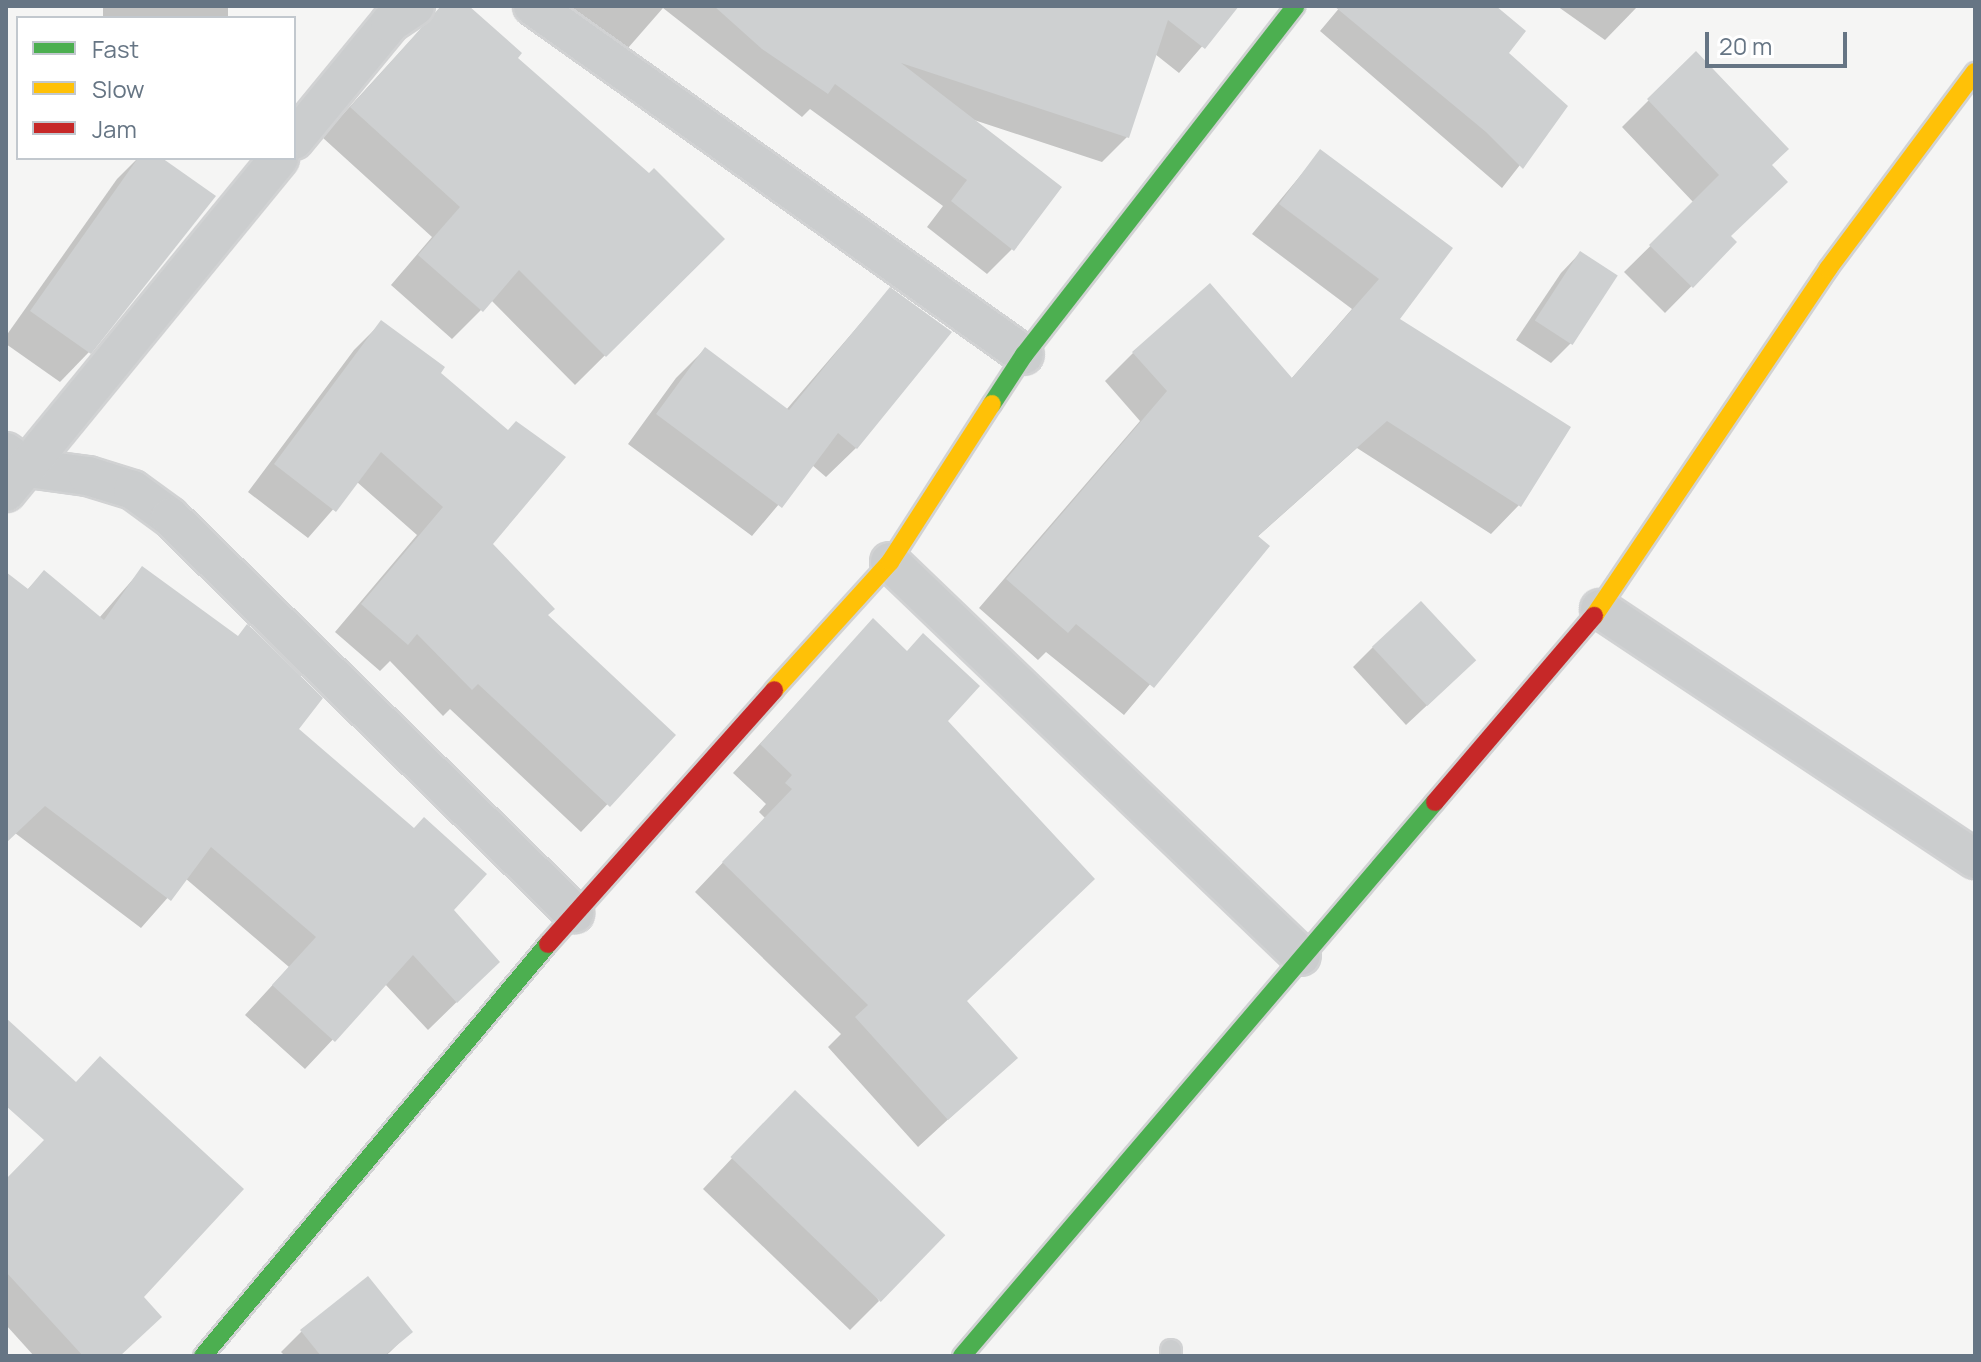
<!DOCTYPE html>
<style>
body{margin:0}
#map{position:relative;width:1981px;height:1362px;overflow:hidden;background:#f5f5f4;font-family:Manrope,sans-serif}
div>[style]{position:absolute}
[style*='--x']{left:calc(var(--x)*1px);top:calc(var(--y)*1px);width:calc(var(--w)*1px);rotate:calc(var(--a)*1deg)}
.shadow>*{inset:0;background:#0003;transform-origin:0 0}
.building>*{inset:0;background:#ced0d1;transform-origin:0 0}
.roads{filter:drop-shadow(2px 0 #d1d2d3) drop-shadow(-2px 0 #d1d2d3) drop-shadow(0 2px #d1d2d3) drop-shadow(0 -2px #d1d2d3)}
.lane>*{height:20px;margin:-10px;padding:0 10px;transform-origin:10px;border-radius:10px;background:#cbcdce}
.street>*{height:38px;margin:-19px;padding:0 19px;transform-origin:19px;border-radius:19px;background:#cbcdce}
.fast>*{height:18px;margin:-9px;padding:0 9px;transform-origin:9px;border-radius:9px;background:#4caf50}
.slow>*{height:18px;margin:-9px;padding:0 9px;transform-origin:9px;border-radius:9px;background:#ffc107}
.jam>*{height:18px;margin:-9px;padding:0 9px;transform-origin:9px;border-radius:9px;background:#c62828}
span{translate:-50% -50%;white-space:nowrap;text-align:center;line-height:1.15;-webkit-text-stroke:8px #fff;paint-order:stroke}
.frame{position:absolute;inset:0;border:8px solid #667584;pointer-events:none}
.legend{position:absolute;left:16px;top:16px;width:280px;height:144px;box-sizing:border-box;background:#fff;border:2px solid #c2c8ce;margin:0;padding:10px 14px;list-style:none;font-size:24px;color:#667584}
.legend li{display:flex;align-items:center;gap:16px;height:40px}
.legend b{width:40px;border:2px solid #c2c8ce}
.scale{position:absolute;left:1705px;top:32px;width:142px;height:36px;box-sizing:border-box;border:4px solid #667584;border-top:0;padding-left:10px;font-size:24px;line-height:28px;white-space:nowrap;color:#667584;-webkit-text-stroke:6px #fff;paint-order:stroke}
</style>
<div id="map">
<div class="shadow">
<i style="left:103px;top:6px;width:125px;height:15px"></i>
<i style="clip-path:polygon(442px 6px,466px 6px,515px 58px,722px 239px,575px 385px,491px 300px,452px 339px,391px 285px,432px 237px,322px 137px)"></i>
<i style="clip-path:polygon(541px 6px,1237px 6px,1179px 73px,1155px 54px,1127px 137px,1102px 162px,971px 119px,1012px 249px,987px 274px,927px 227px,943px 206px,810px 109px,802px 117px,663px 8px,614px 64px)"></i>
<i style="clip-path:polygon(1341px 6px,1493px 6px,1506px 53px,1565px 107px,1502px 188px,1320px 31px)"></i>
<i style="clip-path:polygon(1557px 6px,1638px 6px,1605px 40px)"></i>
<i style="clip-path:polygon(1649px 100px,1770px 165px,1729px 236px,1735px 242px,1665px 313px,1624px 272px,1694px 203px,1622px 127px)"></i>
<i style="clip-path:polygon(1320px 152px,1450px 249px,1398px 320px,1519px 505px,1491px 534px,1357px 448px,1256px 538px,1267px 546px,1124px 715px,1046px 652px,1038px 660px,979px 608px,1140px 421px,1105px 381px,1133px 353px,1291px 379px,1352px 309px,1252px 234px)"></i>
<i style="clip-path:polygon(138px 158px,158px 158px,89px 352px,60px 382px,6px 344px,6px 336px,117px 179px)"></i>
<i style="clip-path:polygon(1580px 253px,1571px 343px,1551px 363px,1516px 340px,1561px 273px)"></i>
<i style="clip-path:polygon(890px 289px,856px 448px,826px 477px,812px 465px,752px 536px,628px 444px,676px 378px,705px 349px,786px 410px)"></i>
<i style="clip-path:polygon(381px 323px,438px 373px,490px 544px,545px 616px,673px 735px,581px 832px,450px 709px,443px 716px,390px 661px,380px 671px,335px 632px,417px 535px,357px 482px,308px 538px,248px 492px,354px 350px)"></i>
<i style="clip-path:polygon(142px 569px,297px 729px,452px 910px,469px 990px,428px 1030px,385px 984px,305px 1069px,245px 1015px,289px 967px,185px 878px,141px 928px,15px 833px,6px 842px,6px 574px,26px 591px,44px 573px,99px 618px)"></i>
<i style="clip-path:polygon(873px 621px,945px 722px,965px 1002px,1015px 1058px,918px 1147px,828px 1047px,841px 1034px,695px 892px,765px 818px,759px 812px,766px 804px,733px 773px)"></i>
<i style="clip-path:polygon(1373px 647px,1453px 681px,1406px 725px,1353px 667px)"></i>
<i style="clip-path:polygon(766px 1122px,879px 1301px,850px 1330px,703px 1189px)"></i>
<i style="clip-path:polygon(6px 1181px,142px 1297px,119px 1356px,34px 1356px,6px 1325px)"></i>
<i style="clip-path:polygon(367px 1278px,410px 1332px,390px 1352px,385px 1356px,285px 1356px,281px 1352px,301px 1332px)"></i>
</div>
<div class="building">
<i style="clip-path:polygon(441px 6px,469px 6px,522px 53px,518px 58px,649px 173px,654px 168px,725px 239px,606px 357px,519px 270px,483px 312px,418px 255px,460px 207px,350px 107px)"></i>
<i style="clip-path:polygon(714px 6px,1239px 6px,1205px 49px,1168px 20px,1129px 138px,901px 63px,1062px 187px,1014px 251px,951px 201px,967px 180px,835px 84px,828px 94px,762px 49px)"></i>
<i style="clip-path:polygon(1334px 6px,1496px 6px,1526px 31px,1509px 53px,1568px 106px,1523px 169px,1486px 132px)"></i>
<i style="clip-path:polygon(1696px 51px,1789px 149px,1772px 165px,1788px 182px,1731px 236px,1737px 242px,1693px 288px,1649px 245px,1719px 175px,1647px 99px)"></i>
<i style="clip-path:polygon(1320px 149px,1453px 248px,1400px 319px,1571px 427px,1521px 507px,1387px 421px,1258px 536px,1270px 546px,1154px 688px,1076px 624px,1068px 633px,1006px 579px,1167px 391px,1132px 352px,1210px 283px,1292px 378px,1379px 279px,1279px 204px)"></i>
<i style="clip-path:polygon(138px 158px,162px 158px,216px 196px,91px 354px,30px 311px)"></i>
<i style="left:1580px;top:251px;width:45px;height:83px;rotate:33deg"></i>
<i style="clip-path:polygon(890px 287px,952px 332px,857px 449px,838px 433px,782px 508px,656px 414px,705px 347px,789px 410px)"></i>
<i style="clip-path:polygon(381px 320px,445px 367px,441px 373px,508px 430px,516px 421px,566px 457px,493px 544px,555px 609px,548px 615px,676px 735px,610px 807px,478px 684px,472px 690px,417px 634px,408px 645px,361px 604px,443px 507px,381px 452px,336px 512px,274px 464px)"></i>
<i style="clip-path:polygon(142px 566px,238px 636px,247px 624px,253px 629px,323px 698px,299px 729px,414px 828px,424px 817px,487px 874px,454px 910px,500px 962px,457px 1003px,413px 955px,335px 1042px,272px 985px,316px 937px,211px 847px,171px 901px,45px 806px,6px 843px,6px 572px,28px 589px,44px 570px,104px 620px)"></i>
<i style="left:1421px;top:601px;width:81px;height:67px;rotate:47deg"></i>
<i style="clip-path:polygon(873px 618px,907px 651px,923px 633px,980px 686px,948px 721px,1095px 879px,967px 1001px,1018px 1058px,948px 1120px,855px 1017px,868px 1005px,722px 862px,792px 789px,785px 783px,792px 775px,760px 744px)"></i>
<i style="clip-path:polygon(6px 1018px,76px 1082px,100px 1056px,244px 1189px,144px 1297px,162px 1317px,120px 1356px,83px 1356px,6px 1272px,6px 1179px,44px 1140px,6px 1106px)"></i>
<i style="left:795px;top:1090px;width:209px;height:93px;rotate:44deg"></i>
<i style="clip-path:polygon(368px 1276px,413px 1332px,384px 1356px,321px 1356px,300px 1330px)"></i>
</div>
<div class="roads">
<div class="lane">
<i style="--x:1171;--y:1350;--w:6;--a:90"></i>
</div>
<div class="street">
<i style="--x:533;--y:6;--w:602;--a:35.4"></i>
<i style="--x:294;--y:140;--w:151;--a:-50.6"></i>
<i style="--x:390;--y:23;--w:30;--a:-34"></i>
<i style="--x:6;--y:452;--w:27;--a:36"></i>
<i style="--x:28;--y:468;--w:61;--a:7.6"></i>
<i style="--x:88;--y:476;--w:47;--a:17.3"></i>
<i style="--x:133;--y:490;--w:46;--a:36.1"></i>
<i style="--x:170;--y:517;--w:566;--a:44.43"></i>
<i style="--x:6;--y:492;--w:431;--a:-50.7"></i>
<i style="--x:890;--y:562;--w:569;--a:43.79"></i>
<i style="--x:1600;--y:609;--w:451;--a:33.7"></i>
</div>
<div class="fast">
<i style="--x:992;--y:404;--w:59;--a:-56.9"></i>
<i style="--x:1024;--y:355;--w:442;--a:-52.1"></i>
<i style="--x:203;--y:1356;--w:537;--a:-50.06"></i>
<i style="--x:962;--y:1356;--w:728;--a:-49.51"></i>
</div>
<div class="slow">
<i style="--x:1594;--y:616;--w:419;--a:-56"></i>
<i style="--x:1828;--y:269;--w:246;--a:-53.3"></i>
<i style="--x:774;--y:690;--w:173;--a:-47.8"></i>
<i style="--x:890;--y:562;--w:188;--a:-57.2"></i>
</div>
<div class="jam">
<i style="--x:1435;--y:802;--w:245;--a:-49.5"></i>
<i style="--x:548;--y:944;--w:340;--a:-48.3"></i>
</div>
</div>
<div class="frame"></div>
<ul class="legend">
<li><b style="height:10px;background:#4caf50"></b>Fast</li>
<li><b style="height:10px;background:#ffc107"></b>Slow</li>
<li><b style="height:10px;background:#c62828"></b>Jam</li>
</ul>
<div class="scale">20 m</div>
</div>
